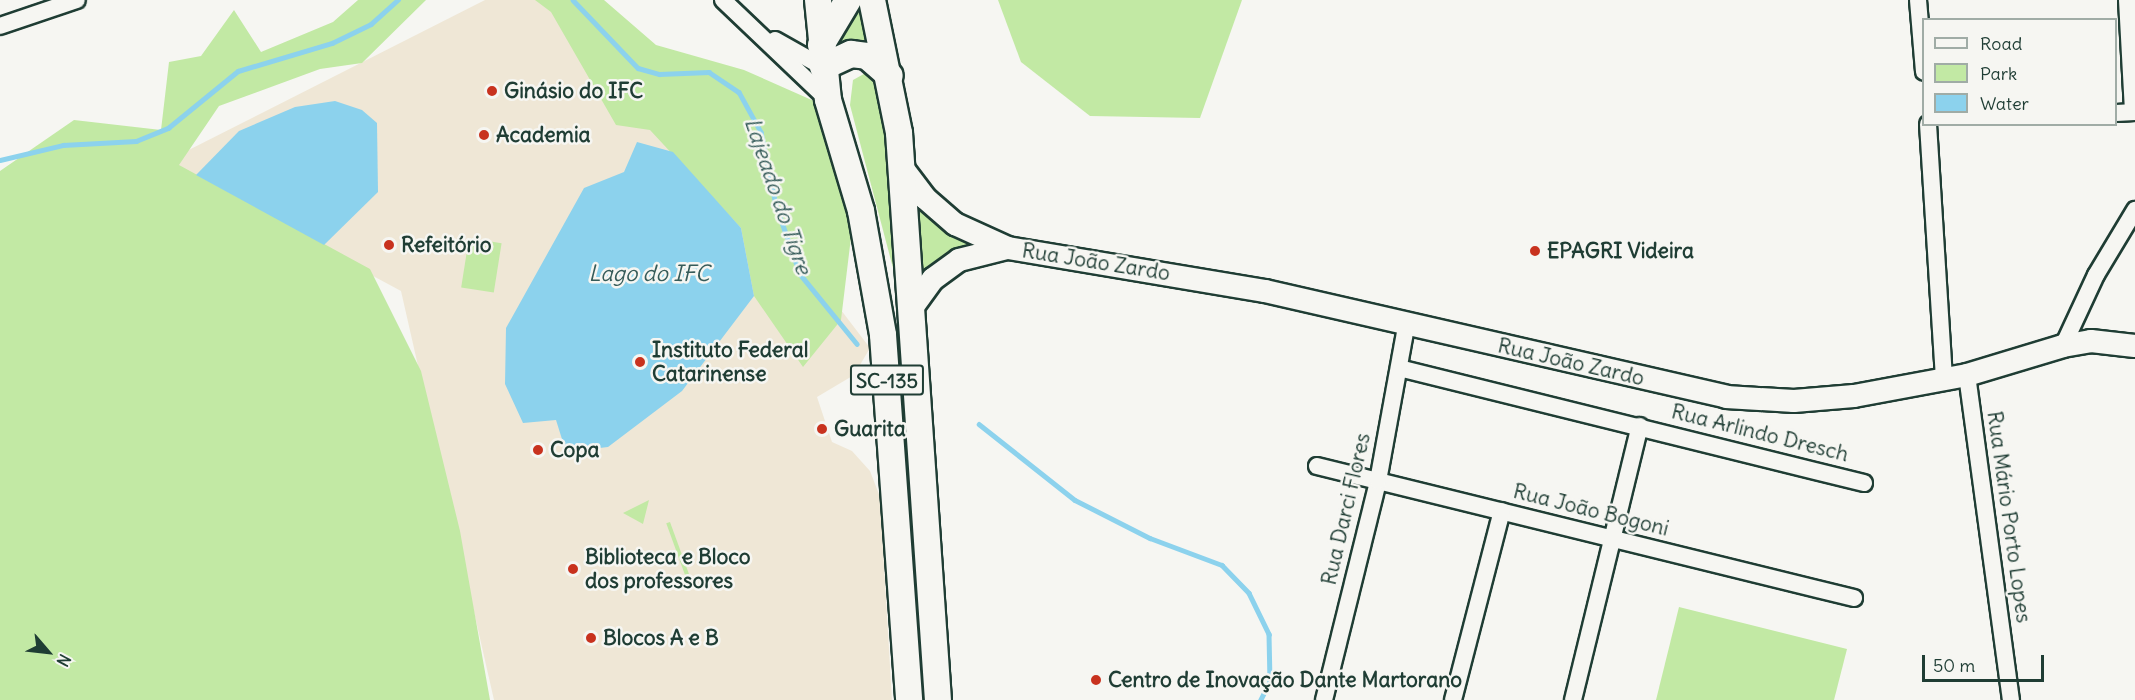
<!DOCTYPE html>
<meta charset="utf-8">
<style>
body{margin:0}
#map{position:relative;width:2135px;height:700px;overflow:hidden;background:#f6f6f2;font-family:Delius,sans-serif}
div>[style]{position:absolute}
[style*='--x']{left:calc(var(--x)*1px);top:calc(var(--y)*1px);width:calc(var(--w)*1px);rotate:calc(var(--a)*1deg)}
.built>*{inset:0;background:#efe7d6}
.green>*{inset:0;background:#c2e9a4;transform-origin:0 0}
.water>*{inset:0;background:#8cd2ed}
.stream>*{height:4.5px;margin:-2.25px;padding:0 2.25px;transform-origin:2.25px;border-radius:2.25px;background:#8cd2ed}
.roads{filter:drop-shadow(2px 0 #1f3d34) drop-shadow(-2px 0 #1f3d34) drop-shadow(0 2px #1f3d34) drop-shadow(0 -2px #1f3d34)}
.minor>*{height:16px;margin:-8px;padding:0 8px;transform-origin:8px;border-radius:8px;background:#f6f6f2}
.secondary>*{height:22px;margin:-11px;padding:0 11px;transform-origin:11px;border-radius:11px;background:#f6f6f2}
.primary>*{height:26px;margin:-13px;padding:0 13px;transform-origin:13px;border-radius:13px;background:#f6f6f2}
.dots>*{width:16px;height:16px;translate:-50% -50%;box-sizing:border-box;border:3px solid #f6f6f2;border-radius:50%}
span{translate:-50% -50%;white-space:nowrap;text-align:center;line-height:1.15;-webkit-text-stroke:5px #f6f6f2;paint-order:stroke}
.shield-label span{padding:2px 4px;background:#f6f6f2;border:2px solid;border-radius:4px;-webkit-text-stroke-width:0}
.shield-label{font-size:20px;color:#1f3d34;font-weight:700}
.poi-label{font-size:21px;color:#1f3d34;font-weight:700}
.left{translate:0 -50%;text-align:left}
.street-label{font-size:21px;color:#1f3d34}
.water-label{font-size:22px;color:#355b59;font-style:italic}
.legend{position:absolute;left:1922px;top:18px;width:195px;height:108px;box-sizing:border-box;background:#f6f6f2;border:2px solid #a0aca6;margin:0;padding:8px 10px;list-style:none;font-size:18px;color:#1f3d34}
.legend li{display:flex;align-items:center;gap:12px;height:30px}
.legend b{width:30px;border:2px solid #a0aca6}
.north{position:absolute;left:18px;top:622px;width:60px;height:60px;-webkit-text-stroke:4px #f6f6f2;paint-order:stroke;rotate:118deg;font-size:16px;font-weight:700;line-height:24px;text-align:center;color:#1f3d34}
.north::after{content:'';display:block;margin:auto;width:21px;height:27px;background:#1f3d34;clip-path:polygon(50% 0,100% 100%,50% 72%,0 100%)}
.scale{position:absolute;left:1922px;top:655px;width:122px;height:27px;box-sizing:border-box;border:3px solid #1f3d34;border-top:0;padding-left:8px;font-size:18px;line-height:21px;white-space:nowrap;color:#1f3d34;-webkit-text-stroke:4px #f6f6f2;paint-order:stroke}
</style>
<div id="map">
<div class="built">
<i style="clip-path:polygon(485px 0,557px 0,715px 145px,870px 348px,854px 375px,817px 397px,832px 442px,852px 451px,870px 471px,880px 497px,892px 700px,494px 700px,401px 291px,163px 163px)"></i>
</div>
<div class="green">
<i style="clip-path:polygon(358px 0,426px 0,362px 63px,320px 69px,219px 106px,179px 165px,370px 269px,421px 371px,460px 531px,490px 700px,0 700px,0 171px,74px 120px,161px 130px,169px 62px,201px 56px,234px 10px,261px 52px,333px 22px)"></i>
<i style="clip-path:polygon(535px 0,604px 0,656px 45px,744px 70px,814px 101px,852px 229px,841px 320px,803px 367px,754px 296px,741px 228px,650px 130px,616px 125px,551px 12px)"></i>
<i style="clip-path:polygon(859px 0,883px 50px,835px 55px,838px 41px)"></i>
<i style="clip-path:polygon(998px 0,1242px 0,1200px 118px,1090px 116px,1021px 62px)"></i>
<i style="clip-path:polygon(871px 70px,887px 79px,898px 287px,850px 105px,853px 80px)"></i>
<i style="clip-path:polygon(919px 198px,948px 234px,972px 245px,944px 257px,922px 282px)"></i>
<i style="left:469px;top:238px;width:33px;height:50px;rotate:9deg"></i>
<i style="clip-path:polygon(649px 500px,643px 524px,623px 513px)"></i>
<i style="left:670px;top:522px;width:69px;height:4px;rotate:70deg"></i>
<i style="clip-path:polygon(1679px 607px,1847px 649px,1834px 700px,1656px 700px)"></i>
</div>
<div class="water">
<i style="clip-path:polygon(335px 101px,362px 110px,377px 123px,378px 192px,324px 245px,196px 175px,239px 131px,295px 107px)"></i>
<i style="clip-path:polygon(637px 142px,673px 152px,741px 228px,754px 296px,682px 391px,608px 447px,566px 452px,556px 420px,523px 423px,505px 384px,506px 328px,584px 188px,624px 172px)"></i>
</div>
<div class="stream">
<i style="--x:573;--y:0;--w:94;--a:46.3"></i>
<i style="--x:638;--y:68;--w:22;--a:16"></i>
<i style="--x:659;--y:74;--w:50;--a:-2.3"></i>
<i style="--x:709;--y:72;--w:36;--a:34"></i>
<i style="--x:739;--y:92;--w:46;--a:61.2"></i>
<i style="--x:761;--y:132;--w:75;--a:78.4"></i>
<i style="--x:776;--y:205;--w:73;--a:70.8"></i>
<i style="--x:800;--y:274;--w:90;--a:50.8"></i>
<i style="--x:0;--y:160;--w:65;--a:-13.4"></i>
<i style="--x:63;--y:145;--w:73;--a:-3.1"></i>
<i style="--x:136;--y:141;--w:35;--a:-22"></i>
<i style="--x:168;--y:128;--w:90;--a:-39.2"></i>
<i style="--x:238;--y:71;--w:98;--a:-16.6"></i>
<i style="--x:332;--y:43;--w:43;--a:-26"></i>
<i style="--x:371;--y:24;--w:36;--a:-42"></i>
<i style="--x:979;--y:424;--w:122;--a:38.4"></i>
<i style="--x:1075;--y:500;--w:84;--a:26.9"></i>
<i style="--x:1150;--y:538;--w:77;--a:20.6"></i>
<i style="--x:1222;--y:565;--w:39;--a:46"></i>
<i style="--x:1249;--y:593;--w:46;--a:64"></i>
<i style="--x:1269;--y:634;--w:48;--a:88.8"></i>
<i style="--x:1270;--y:682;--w:20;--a:117"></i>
</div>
<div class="roads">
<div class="minor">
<i style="--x:723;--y:0;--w:145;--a:43.6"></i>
<i style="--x:1918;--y:0;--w:72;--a:85.2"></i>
<i style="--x:2127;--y:0;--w:112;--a:86.9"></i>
<i style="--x:0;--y:26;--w:81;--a:-18.7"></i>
<i style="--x:775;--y:40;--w:55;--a:29.4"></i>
<i style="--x:2116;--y:113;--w:19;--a:-3"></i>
<i style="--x:1928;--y:124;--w:255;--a:86.4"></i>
<i style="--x:2063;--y:346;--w:78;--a:-65.1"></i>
<i style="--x:2096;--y:275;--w:76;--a:-59"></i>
<i style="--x:1399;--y:368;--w:479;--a:13.9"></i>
<i style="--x:1967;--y:375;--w:328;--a:82.3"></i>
<i style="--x:1317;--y:466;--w:553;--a:13.81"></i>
<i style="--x:1324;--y:700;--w:226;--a:-76.1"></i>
<i style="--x:1378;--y:481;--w:157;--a:-79.7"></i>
<i style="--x:1453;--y:700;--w:195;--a:-75.5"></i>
<i style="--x:1573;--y:700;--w:282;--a:-76.3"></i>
</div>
<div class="secondary">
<i style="--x:901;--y:166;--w:40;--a:53"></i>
<i style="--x:925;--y:198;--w:40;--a:41"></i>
<i style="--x:955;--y:224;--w:58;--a:24.4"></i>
<i style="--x:1008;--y:248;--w:261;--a:9.5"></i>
<i style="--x:1265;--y:291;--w:473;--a:12.9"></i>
<i style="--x:1726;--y:397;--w:68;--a:3.4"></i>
<i style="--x:1794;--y:401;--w:60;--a:-4.8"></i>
<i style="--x:1854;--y:396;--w:115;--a:-10.5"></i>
<i style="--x:1967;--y:375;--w:100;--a:-16.8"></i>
<i style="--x:2063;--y:346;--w:28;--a:-10"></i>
<i style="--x:2091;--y:341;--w:44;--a:6.5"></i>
<i style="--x:914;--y:305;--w:32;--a:-54"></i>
<i style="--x:933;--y:279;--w:32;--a:-36"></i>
<i style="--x:959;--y:260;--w:49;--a:-14"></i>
</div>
<div class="primary">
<i style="--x:818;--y:0;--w:100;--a:84.3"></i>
<i style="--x:828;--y:100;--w:116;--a:73.4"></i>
<i style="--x:861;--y:211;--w:126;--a:79.9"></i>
<i style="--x:883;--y:335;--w:366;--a:85.9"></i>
<i style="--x:872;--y:0;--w:136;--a:78.5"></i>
<i style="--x:899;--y:133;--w:568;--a:86.07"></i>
<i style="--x:821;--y:45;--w:52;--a:-59"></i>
<i style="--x:823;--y:67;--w:31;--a:-25"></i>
<i style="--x:851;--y:54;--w:16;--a:7"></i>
<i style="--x:867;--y:56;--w:30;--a:41"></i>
</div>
</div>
<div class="dots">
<i style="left:492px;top:91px;background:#c8321e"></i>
<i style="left:484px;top:135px;background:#c8321e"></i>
<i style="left:389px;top:245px;background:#c8321e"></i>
<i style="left:1535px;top:251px;background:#c8321e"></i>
<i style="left:640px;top:362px;background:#c8321e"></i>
<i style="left:822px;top:429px;background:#c8321e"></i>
<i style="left:538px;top:450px;background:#c8321e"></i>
<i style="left:573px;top:569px;background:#c8321e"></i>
<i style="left:591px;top:638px;background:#c8321e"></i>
<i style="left:1096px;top:680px;background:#c8321e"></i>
</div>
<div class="shield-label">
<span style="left:887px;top:380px">SC-135</span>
</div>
<div class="poi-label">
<span class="left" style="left:504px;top:91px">Ginásio do IFC</span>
<span class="left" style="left:496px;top:135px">Academia</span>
<span class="left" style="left:401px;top:245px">Refeitório</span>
<span class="left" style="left:1547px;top:251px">EPAGRI Videira</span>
<span class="left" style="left:652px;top:362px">Instituto Federal<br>Catarinense</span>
<span class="left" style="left:834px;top:429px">Guarita</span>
<span class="left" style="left:550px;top:450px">Copa</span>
<span class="left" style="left:585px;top:569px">Biblioteca e Bloco<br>dos professores</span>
<span class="left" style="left:603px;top:638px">Blocos A e B</span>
<span class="left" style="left:1108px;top:680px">Centro de Inovação Dante Martorano</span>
</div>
<div class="street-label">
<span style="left:1096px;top:262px;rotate:9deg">Rua João Zardo</span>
<span style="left:1571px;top:362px;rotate:13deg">Rua João Zardo</span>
<span style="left:1760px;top:433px;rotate:14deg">Rua Arlindo Dresch</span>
<span style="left:1346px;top:509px;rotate:-77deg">Rua Darci Flores</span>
<span style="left:1591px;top:510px;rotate:14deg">Rua João Bogoni</span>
<span style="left:2009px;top:517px;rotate:82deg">Rua Mário Porto Lopes</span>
</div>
<div class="water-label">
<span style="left:778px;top:196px;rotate:71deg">Lajeado do Tigre</span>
<span style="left:649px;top:274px">Lago do IFC</span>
</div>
<ul class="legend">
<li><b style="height:8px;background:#f6f6f2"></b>Road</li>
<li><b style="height:16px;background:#c2e9a4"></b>Park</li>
<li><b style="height:16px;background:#8cd2ed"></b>Water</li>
</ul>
<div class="north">N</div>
<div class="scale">50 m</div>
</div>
